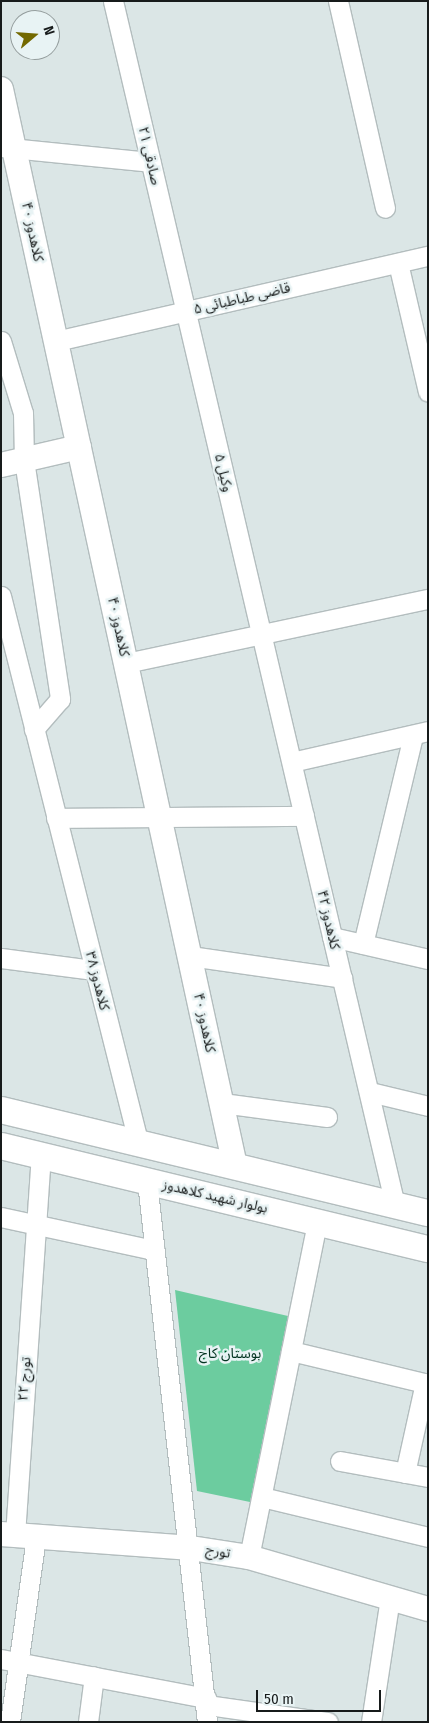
<!DOCTYPE html>
<meta charset="utf-8">
<style>
body{margin:0}
#map{position:relative;width:429px;height:1723px;overflow:hidden;background:#dbe6e6;font-family:"Fira Sans Condensed","Noto Sans Arabic",sans-serif}
div>[style]{position:absolute}
[style*='--x']{left:calc(var(--x)*1px);top:calc(var(--y)*1px);width:calc(var(--w)*1px);rotate:calc(var(--a)*1deg)}
.green>*{inset:0;background:#6ccc9f}
.roads{filter:drop-shadow(1px 0 #b3bdbe) drop-shadow(-1px 0 #b3bdbe) drop-shadow(0 1px #b3bdbe) drop-shadow(0 -1px #b3bdbe)}
.minor>*{height:19px;margin:-9.5px;padding:0 9.5px;transform-origin:9.5px;border-radius:9.5px;background:#fff}
.tertiary>*{height:24px;margin:-12px;padding:0 12px;transform-origin:12px;border-radius:12px;background:#fff}
.secondary>*{height:26px;margin:-13px;padding:0 13px;transform-origin:13px;border-radius:13px;background:#fff}
span{translate:-50% -50%;white-space:nowrap;text-align:center;line-height:1.15;-webkit-text-stroke:5px #e8f3f4;paint-order:stroke}
.street-label{font-size:14px;color:#171b1b}
.park-label{font-size:14px;color:#023320}
.frame{position:absolute;inset:0;border:2px solid #171b1b;pointer-events:none}
.north{position:absolute;left:10px;top:10px;width:50px;height:50px;box-sizing:border-box;background:#e8f3f4;border:1px solid #949d9d;border-radius:50%;rotate:72deg;font-size:14px;font-weight:700;line-height:20px;text-align:center;color:#171b1b}
.north::after{content:'';display:block;margin:auto;width:18px;height:22px;background:#736900;clip-path:polygon(50% 0,100% 100%,50% 72%,0 100%)}
.scale{position:absolute;left:256px;top:1690px;width:125px;height:22px;box-sizing:border-box;border:2px solid #171b1b;border-top:0;padding-left:6px;font-size:15px;line-height:18px;white-space:nowrap;color:#171b1b;-webkit-text-stroke:4px #e8f3f4;paint-order:stroke}
</style>
<div id="map">
<div class="green">
<i style="clip-path:polygon(175px 1290px,288px 1316px,250px 1502px,197px 1491px)"></i>
</div>
<div class="roads">
<div class="minor">
<i style="--x:113;--y:1;--w:1237;--a:76.82"></i>
<i style="--x:338;--y:1;--w:212;--a:77.2"></i>
<i style="--x:1;--y:147;--w:150;--a:5.7"></i>
<i style="--x:398;--y:263;--w:132;--a:76.9"></i>
<i style="--x:1;--y:341;--w:75;--a:73"></i>
<i style="--x:23;--y:413;--w:47;--a:88.8"></i>
<i style="--x:24;--y:460;--w:242;--a:81.4"></i>
<i style="--x:60;--y:699;--w:40;--a:131"></i>
<i style="--x:56;--y:341;--w:382;--a:-12.9"></i>
<i style="--x:1;--y:596;--w:566;--a:75.89"></i>
<i style="--x:126;--y:663;--w:309;--a:-12"></i>
<i style="--x:292;--y:762;--w:139;--a:-12.8"></i>
<i style="--x:56;--y:818;--w:248;--a:-0.5"></i>
<i style="--x:332;--y:937;--w:98;--a:12.9"></i>
<i style="--x:363;--y:944;--w:215;--a:-76.5"></i>
<i style="--x:190;--y:956;--w:154;--a:8.2"></i>
<i style="--x:1;--y:958;--w:94;--a:7.4"></i>
<i style="--x:370;--y:1092;--w:60;--a:13.6"></i>
<i style="--x:222;--y:1103;--w:106;--a:7.6"></i>
<i style="--x:147;--y:1181;--w:544;--a:83.67"></i>
<i style="--x:1;--y:1217;--w:157;--a:12.2"></i>
<i style="--x:291;--y:1351;--w:141;--a:13.5"></i>
<i style="--x:340;--y:1461;--w:89;--a:10.3"></i>
<i style="--x:405;--y:1473;--w:92;--a:-77.5"></i>
<i style="--x:262;--y:1497;--w:171;--a:13.5"></i>
<i style="--x:15;--y:1535;--w:381;--a:-86.1"></i>
<i style="--x:249;--y:1557;--w:342;--a:-78.5"></i>
<i style="--x:1;--y:1659;--w:209;--a:10.8"></i>
<i style="--x:207;--y:1705;--w:122;--a:8"></i>
<i style="--x:10;--y:1722;--w:187;--a:-82"></i>
<i style="--x:88;--y:1722;--w:46;--a:-82.6"></i>
<i style="--x:371;--y:1722;--w:125;--a:-81.3"></i>
</div>
<div class="tertiary">
<i style="--x:1;--y:89;--w:1102;--a:77.74"></i>
<i style="--x:1;--y:465;--w:80;--a:-13"></i>
<i style="--x:1;--y:1534;--w:191;--a:4.2"></i>
<i style="--x:191;--y:1548;--w:59;--a:8.8"></i>
<i style="--x:249;--y:1557;--w:186;--a:16.2"></i>
</div>
<div class="secondary">
<i style="--x:1;--y:1110;--w:439;--a:13.6"></i>
<i style="--x:1;--y:1146;--w:439;--a:13.6"></i>
</div>
</div>
<div class="street-label">
<span style="left:149px;top:156px;rotate:77deg">صادقی ۲۱</span>
<span style="left:32px;top:232px;rotate:78deg">کلاهدوز ۴۰</span>
<span style="left:242px;top:299px;rotate:-13deg">قاضی طباطبائی ۵</span>
<span style="left:223px;top:473px;rotate:77deg">وکيل ۵</span>
<span style="left:118px;top:627px;rotate:78deg">کلاهدوز ۴۰</span>
<span style="left:328px;top:920px;rotate:77deg">کلاهدوز ۴۲</span>
<span style="left:97px;top:981px;rotate:76deg">کلاهدوز ۳۸</span>
<span style="left:204px;top:1023px;rotate:78deg">کلاهدوز ۴۰</span>
<span style="left:215px;top:1197px;rotate:13deg">بولوار شهید کلاهدوز</span>
<span style="left:25px;top:1379px;rotate:-86deg">تورج ۲۲</span>
<span style="left:218px;top:1552px;rotate:9deg">تورج</span>
</div>
<div class="park-label">
<span style="left:230px;top:1354px">بوستان کاج</span>
</div>
<div class="frame"></div>
<div class="north">N</div>
<div class="scale">50 m</div>
</div>
